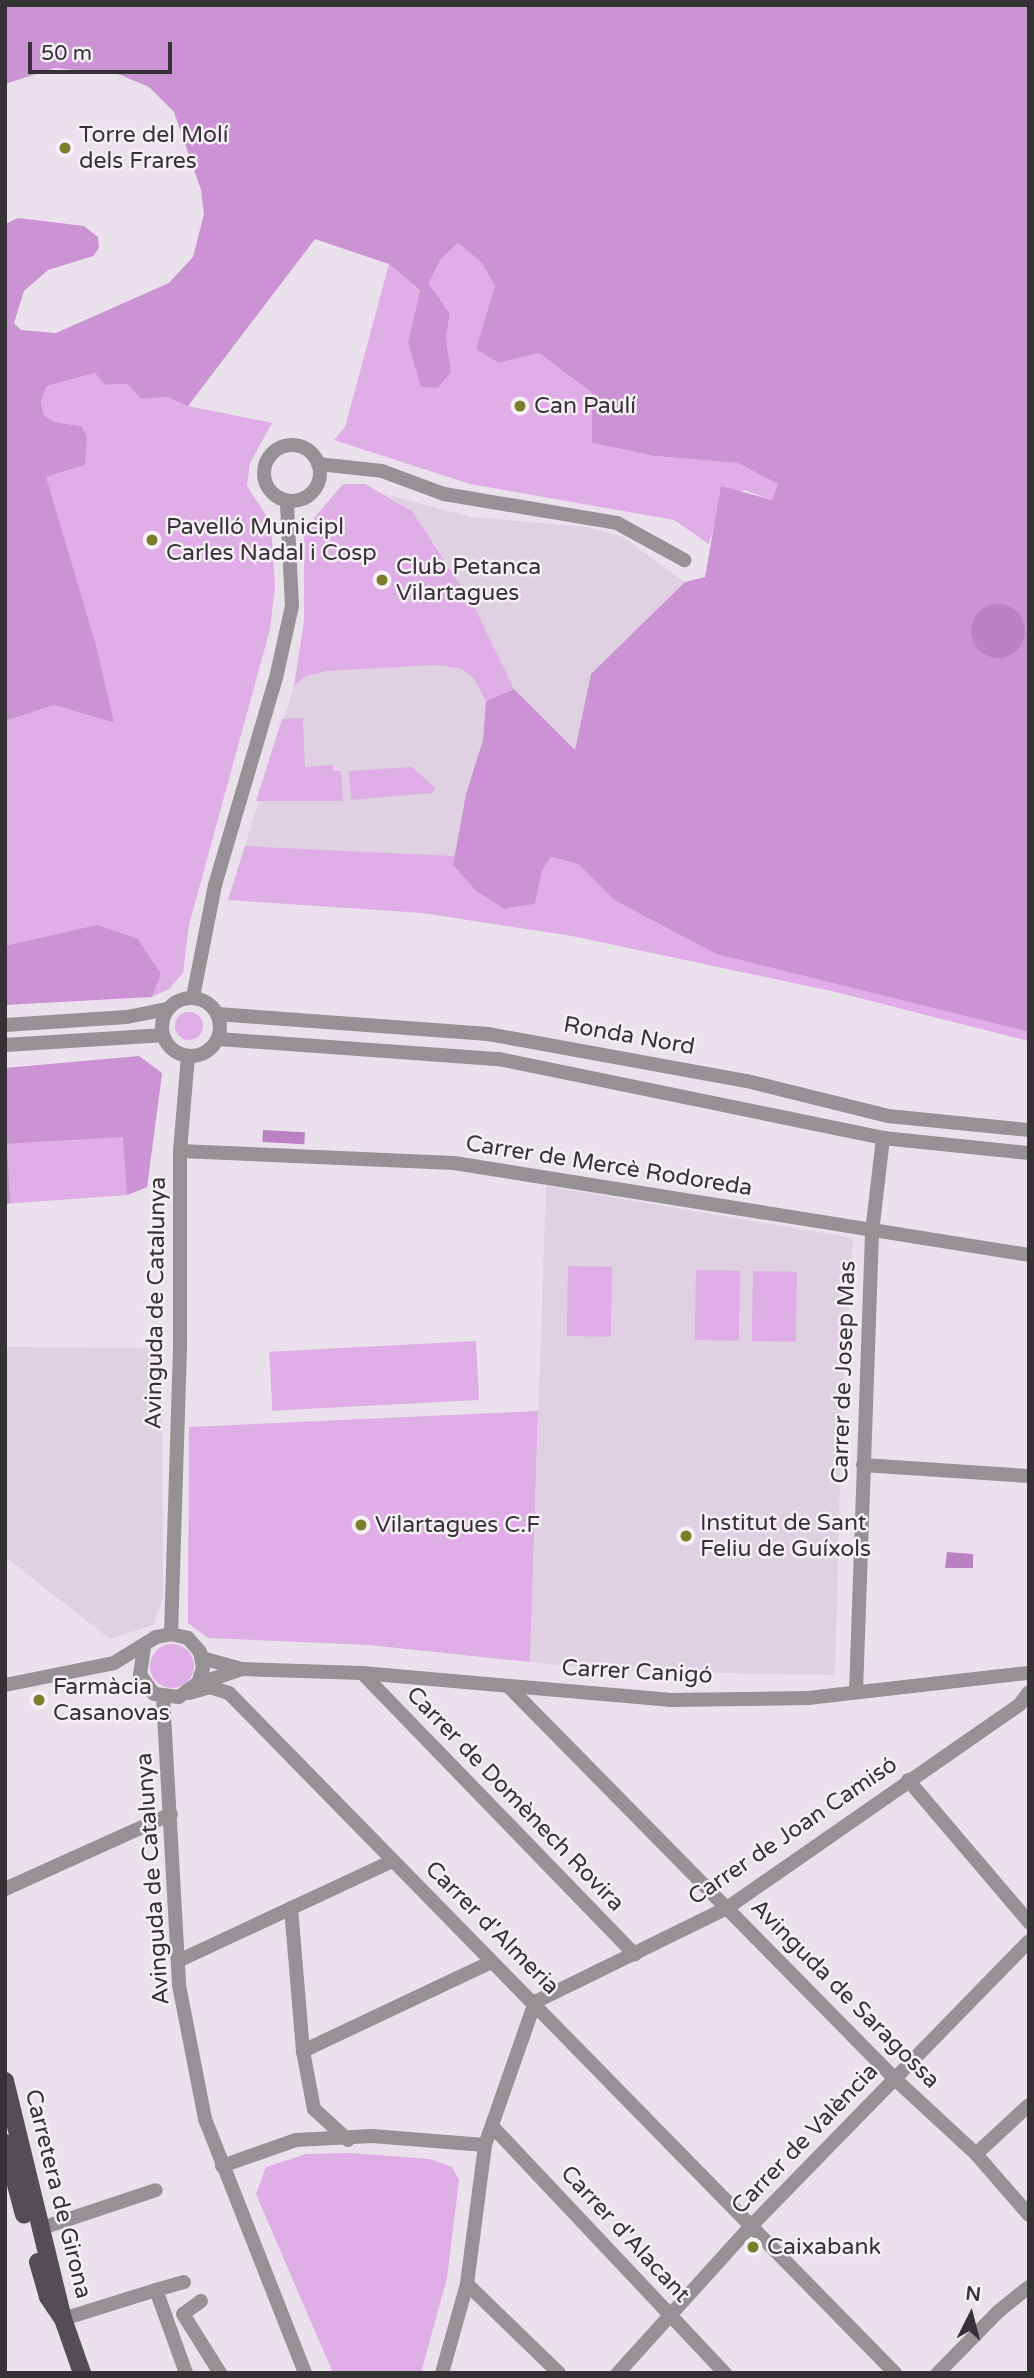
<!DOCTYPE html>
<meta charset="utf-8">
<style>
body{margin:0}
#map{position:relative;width:1034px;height:2378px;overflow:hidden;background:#eae1ec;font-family:"Varela Round",sans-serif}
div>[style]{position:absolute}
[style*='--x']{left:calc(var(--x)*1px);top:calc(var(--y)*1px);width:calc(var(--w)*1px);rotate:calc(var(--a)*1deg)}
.built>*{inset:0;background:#dfd1e1}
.green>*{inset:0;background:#e0aee6;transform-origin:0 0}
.round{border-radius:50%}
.forest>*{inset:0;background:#cb93d3}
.water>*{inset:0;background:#ba82c2;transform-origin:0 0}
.pedestrian>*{height:14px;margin:-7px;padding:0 7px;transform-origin:7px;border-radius:7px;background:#959195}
.minor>*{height:14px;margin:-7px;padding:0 7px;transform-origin:7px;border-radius:7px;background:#959195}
.minor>.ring{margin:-7px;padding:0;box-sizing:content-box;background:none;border:14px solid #959195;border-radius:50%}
.tertiary>*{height:14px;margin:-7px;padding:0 7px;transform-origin:7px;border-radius:7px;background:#959195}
.tertiary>.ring{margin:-7px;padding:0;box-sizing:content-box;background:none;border:14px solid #959195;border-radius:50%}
.primary>*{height:18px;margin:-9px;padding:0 9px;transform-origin:9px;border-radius:9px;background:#544d54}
.dots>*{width:19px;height:19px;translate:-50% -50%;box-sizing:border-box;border:4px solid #f8eff9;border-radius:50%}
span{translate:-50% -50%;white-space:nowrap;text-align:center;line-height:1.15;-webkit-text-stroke:5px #f8eff9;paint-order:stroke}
.poi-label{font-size:23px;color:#353236}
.left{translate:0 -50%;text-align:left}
.street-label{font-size:23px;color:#353236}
.frame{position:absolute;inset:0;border:7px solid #353236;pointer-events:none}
.north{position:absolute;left:936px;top:2280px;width:70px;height:70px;-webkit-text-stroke:5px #f8eff9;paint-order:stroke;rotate:6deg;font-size:19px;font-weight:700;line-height:28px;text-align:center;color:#353236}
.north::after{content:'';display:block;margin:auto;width:24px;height:32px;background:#353236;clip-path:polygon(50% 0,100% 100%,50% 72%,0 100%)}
.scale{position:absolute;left:28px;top:42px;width:144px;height:32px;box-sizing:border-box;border:4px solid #353236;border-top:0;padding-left:9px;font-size:21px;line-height:24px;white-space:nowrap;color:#353236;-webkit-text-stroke:5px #f8eff9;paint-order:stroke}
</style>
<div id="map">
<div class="built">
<i style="clip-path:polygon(384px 494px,471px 517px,587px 527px,623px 537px,685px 582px,591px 674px,575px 751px,514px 689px,474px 606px,412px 511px)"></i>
<i style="clip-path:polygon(437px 665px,462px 669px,474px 679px,486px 701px,483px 740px,466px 794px,455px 856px,245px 846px,294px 686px,306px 676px,327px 671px)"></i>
<i style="clip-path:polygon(546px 1186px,853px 1238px,842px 1402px,835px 1675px,619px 1671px,530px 1662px)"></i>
<i style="clip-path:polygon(5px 1347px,162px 1348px,163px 1598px,153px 1625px,110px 1639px,5px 1557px)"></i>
</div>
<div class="green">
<i style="clip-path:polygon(458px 243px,481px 262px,495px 286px,499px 363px,539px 353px,592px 393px,592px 443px,654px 456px,737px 463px,778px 484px,772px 500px,744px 490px,721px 501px,709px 544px,674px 520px,470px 484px,334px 440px,345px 427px,389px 264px,420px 292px,408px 342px,451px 372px,446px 337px,450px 314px,429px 285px,440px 260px)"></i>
<i style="clip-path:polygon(95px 373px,105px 385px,127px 384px,141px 399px,167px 397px,188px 406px,272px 423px,250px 463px,247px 486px,271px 523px,275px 587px,270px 629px,189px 925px,183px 973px,169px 989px,152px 997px,161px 974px,5px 945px,5px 721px,54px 705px,113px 723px,96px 645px,45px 477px,85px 465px,81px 426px,53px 422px,44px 415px,41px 402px,47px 386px)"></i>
<i style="clip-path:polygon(343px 484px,365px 484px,412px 511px,474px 606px,514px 689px,486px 701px,474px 679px,462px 669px,437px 665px,327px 671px,306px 676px,294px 686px,304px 621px,304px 530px)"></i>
<i style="clip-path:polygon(303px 718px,305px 767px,333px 765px,333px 771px,341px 771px,343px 801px,256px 801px,282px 719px)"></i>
<i style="clip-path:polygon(412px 767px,435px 788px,433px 793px,351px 800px,349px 771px)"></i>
<i style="clip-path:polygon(245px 846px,455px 856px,453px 865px,476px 891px,504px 909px,535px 904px,542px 871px,551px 857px,578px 864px,614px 900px,716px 954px,1029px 1032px,1029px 1041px,831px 991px,572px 936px,422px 913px,228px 900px)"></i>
<i class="round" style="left:175px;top:1012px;width:28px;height:28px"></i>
<i style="clip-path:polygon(162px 1073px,147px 1187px,127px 1195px,5px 1204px,6px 1144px,79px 1140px)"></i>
<i style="left:568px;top:1266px;width:44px;height:70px;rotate:1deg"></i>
<i style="left:696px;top:1270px;width:44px;height:70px;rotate:1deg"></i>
<i style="left:753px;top:1271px;width:44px;height:70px;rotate:1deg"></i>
<i style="left:476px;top:1341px;width:59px;height:207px;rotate:87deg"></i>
<i style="clip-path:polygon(538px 1411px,530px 1662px,369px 1645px,208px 1638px,188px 1623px,189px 1427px)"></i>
<i class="round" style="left:150px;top:1644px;width:44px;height:44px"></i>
<i style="clip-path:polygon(350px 2153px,430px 2159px,452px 2167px,459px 2180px,447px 2278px,421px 2373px,333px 2373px,256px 2194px,266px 2167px,306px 2154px)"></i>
</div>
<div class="forest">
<i style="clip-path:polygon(5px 5px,1029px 5px,1029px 1032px,716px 954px,614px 900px,578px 864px,551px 857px,542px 871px,535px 904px,504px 909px,476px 891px,453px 865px,466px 794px,483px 740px,486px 701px,514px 689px,575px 750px,591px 674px,685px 582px,705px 577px,721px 486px,772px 500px,778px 484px,737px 463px,654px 456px,592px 443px,592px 393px,539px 353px,499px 363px,476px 349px,495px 286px,481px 262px,458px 243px,440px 260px,429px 284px,450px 314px,446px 337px,451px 372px,438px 388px,421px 387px,408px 342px,420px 291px,389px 264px,315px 239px,188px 406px,167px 397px,141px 399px,127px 384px,105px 385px,95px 373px,47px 386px,41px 402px,44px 415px,54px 422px,81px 426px,87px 437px,85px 465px,46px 477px,96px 645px,114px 723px,54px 705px,5px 721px,5px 224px,18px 218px,84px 226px,98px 237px,99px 248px,93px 256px,48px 270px,24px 291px,14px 323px,21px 330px,56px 333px,169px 283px,193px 257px,204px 214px,201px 190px,174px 112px,149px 87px,118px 74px,55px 68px,5px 84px)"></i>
<i style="clip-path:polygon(97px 925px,138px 939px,161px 974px,152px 997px,5px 1005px,5px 946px)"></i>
<i style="clip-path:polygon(139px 1056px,162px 1073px,147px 1187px,127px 1195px,123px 1137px,7px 1144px,10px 1203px,5px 1204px,5px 1068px)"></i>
</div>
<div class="water">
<i class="round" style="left:971px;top:604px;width:54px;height:54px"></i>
<i style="left:263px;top:1130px;width:42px;height:12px;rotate:3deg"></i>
<i style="clip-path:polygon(947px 1552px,973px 1554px,973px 1568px,945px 1568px)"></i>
</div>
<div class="pedestrian">
<i style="--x:751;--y:2226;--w:206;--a:45.6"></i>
</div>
<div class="minor">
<i class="ring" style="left:264px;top:445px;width:42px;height:42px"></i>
<i style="--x:318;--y:464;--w:64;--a:6.2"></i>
<i style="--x:382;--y:471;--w:66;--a:20.4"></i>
<i style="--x:444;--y:494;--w:175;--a:9.5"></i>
<i style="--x:617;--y:523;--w:77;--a:28.9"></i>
<i style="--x:193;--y:997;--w:114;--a:-78.9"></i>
<i style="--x:215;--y:885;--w:216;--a:-73.6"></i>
<i style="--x:276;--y:678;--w:74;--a:-77.5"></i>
<i style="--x:292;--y:606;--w:104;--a:-92.8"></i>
<i style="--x:180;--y:1151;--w:274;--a:2.5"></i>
<i style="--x:454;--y:1163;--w:582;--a:9.09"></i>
<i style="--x:863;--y:1465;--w:166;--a:3.8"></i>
<i style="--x:171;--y:1634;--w:291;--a:-88.2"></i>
<i style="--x:180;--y:1343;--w:192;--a:-90"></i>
<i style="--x:180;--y:1151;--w:95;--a:-85.2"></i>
<i style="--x:202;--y:1658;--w:41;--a:15.4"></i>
<i style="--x:242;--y:1669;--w:120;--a:1.9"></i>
<i style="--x:362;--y:1673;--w:308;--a:5"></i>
<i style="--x:669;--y:1700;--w:139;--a:-0.8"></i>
<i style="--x:808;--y:1698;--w:222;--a:-6.5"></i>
<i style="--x:362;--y:1673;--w:392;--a:45.9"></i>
<i style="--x:200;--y:1683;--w:44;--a:-18.4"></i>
<i style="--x:5;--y:1685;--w:111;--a:-11.4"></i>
<i style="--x:114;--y:1663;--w:49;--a:-31.8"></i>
<i style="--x:156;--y:1637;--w:15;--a:-11"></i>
<i style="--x:171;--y:1634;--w:17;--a:13"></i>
<i style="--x:188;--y:1638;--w:18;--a:49"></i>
<i style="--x:200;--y:1652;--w:16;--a:79"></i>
<i style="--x:203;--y:1668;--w:16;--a:108"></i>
<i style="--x:198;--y:1683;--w:24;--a:144"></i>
<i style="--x:179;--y:1697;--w:25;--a:-173"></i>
<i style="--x:154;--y:1694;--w:24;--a:-126"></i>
<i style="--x:140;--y:1675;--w:28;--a:-82"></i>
<i style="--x:509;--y:1687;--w:550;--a:45.44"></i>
<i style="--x:895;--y:2079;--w:110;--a:42.8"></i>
<i style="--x:976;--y:2154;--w:81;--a:49"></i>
<i style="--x:856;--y:1692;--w:460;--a:-88"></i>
<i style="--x:872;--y:1232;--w:95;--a:-83.3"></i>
<i style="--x:189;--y:1693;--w:22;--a:-16"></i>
<i style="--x:210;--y:1687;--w:20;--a:18"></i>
<i style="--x:229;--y:1693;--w:746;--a:45.6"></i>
<i style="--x:163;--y:1697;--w:288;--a:86.8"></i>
<i style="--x:179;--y:1985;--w:136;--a:79"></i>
<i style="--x:205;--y:2119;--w:273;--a:68.5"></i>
<i style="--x:908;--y:1780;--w:187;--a:49.6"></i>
<i style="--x:5;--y:1889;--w:182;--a:-24.3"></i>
<i style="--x:291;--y:1908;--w:144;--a:85.2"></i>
<i style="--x:303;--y:2051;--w:59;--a:79.3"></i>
<i style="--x:314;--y:2109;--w:46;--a:42.4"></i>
<i style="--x:178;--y:1961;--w:236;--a:-25"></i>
<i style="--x:303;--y:2051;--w:208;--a:-25.3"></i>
<i style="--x:492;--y:2126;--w:340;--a:46.7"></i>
<i style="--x:976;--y:2154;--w:72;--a:-42.8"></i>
<i style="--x:222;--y:2166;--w:78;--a:-19.4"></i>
<i style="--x:296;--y:2140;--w:76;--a:-3"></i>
<i style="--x:372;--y:2136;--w:113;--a:4.6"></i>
<i style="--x:39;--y:2229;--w:123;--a:-18.4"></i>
<i style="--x:467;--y:2284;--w:128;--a:44.1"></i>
<i style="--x:156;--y:2290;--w:29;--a:-16"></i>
<i style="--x:201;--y:2301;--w:22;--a:144"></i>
<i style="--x:183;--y:2314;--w:70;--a:57.9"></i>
<i style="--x:63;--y:2319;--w:97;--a:-17.3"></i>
<i style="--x:156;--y:2290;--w:88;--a:70.1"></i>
<i style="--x:442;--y:2373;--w:92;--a:-74.3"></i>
<i style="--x:467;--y:2284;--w:140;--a:-82.6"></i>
<i style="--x:485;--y:2145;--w:151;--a:-70.7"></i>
<i style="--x:535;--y:2002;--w:214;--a:-26.1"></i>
<i style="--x:727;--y:1908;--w:357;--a:-34.8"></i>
<i style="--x:1020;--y:1704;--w:15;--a:-53"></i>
<i style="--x:618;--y:2373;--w:198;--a:-47.9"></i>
<i style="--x:751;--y:2226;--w:398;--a:-45.7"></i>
<i style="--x:938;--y:2373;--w:87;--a:-45.5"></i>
<i style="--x:999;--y:2311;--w:38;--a:-39"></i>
</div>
<div class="tertiary">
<i class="ring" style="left:162px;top:998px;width:44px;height:44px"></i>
<i style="--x:217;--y:1014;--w:272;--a:4.2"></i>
<i style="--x:488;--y:1034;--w:263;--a:10.3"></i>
<i style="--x:747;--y:1081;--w:145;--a:13.9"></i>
<i style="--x:888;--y:1116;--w:142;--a:5.7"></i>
<i style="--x:5;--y:1025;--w:122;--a:-3.8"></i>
<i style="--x:127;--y:1017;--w:41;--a:-11.3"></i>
<i style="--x:218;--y:1039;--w:282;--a:4.1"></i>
<i style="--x:499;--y:1059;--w:392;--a:11.6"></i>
<i style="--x:883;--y:1138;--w:147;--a:5.9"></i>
<i style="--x:5;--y:1045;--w:157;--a:-3.6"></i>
</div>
<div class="primary">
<i style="--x:5;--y:2081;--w:245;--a:76.3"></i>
<i style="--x:63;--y:2319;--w:57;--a:70.6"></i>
<i style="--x:5;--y:2143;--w:74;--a:75.2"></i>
<i style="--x:38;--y:2262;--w:36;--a:74"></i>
<i style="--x:48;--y:2297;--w:23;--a:56"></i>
</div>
<div class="dots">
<i style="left:65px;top:148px;background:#797e28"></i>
<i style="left:520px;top:406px;background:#797e28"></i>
<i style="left:152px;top:540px;background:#797e28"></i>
<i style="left:382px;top:580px;background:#797e28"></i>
<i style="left:361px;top:1525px;background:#797e28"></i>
<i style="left:686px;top:1536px;background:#797e28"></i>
<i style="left:39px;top:1700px;background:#797e28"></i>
<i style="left:753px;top:2247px;background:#797e28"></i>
</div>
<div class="poi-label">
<span class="left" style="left:79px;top:148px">Torre del Molí<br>dels Frares</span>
<span class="left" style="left:534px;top:406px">Can Paulí</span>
<span class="left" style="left:166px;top:540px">Pavelló Municipl<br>Carles Nadal i Cosp</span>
<span class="left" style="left:396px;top:580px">Club Petanca<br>Vilartagues</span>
<span class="left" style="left:700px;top:1536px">Institut de Sant<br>Feliu de Guíxols</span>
<span class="left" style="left:375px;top:1525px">Vilartagues C.F</span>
<span class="left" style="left:53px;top:1700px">Farmàcia<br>Casanovas</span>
<span class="left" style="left:767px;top:2247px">Caixabank</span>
</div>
<div class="street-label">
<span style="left:629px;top:1036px;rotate:10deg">Ronda Nord</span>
<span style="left:609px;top:1166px;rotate:9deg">Carrer de Mercè Rodoreda</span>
<span style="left:156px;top:1303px;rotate:-89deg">Avinguda de Catalunya</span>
<span style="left:844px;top:1372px;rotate:-88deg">Carrer de Josep Mas</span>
<span style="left:637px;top:1672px;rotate:3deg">Carrer Canigó</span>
<span style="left:515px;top:1799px;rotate:46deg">Carrer de Domènech Rovira</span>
<span style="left:793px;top:1831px;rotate:-34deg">Carrer de Joan Camisó</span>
<span style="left:153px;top:1879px;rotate:-94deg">Avinguda de Catalunya</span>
<span style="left:492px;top:1928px;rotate:45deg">Carrer d'Almeria</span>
<span style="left:845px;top:1994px;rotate:45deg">Avinguda de Saragossa</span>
<span style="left:805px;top:2139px;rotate:-46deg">Carrer de València</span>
<span style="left:58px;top:2194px;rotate:76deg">Carretera de Girona</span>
<span style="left:625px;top:2234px;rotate:47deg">Carrer d'Alacant</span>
</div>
<div class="frame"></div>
<div class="north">N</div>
<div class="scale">50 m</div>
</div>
